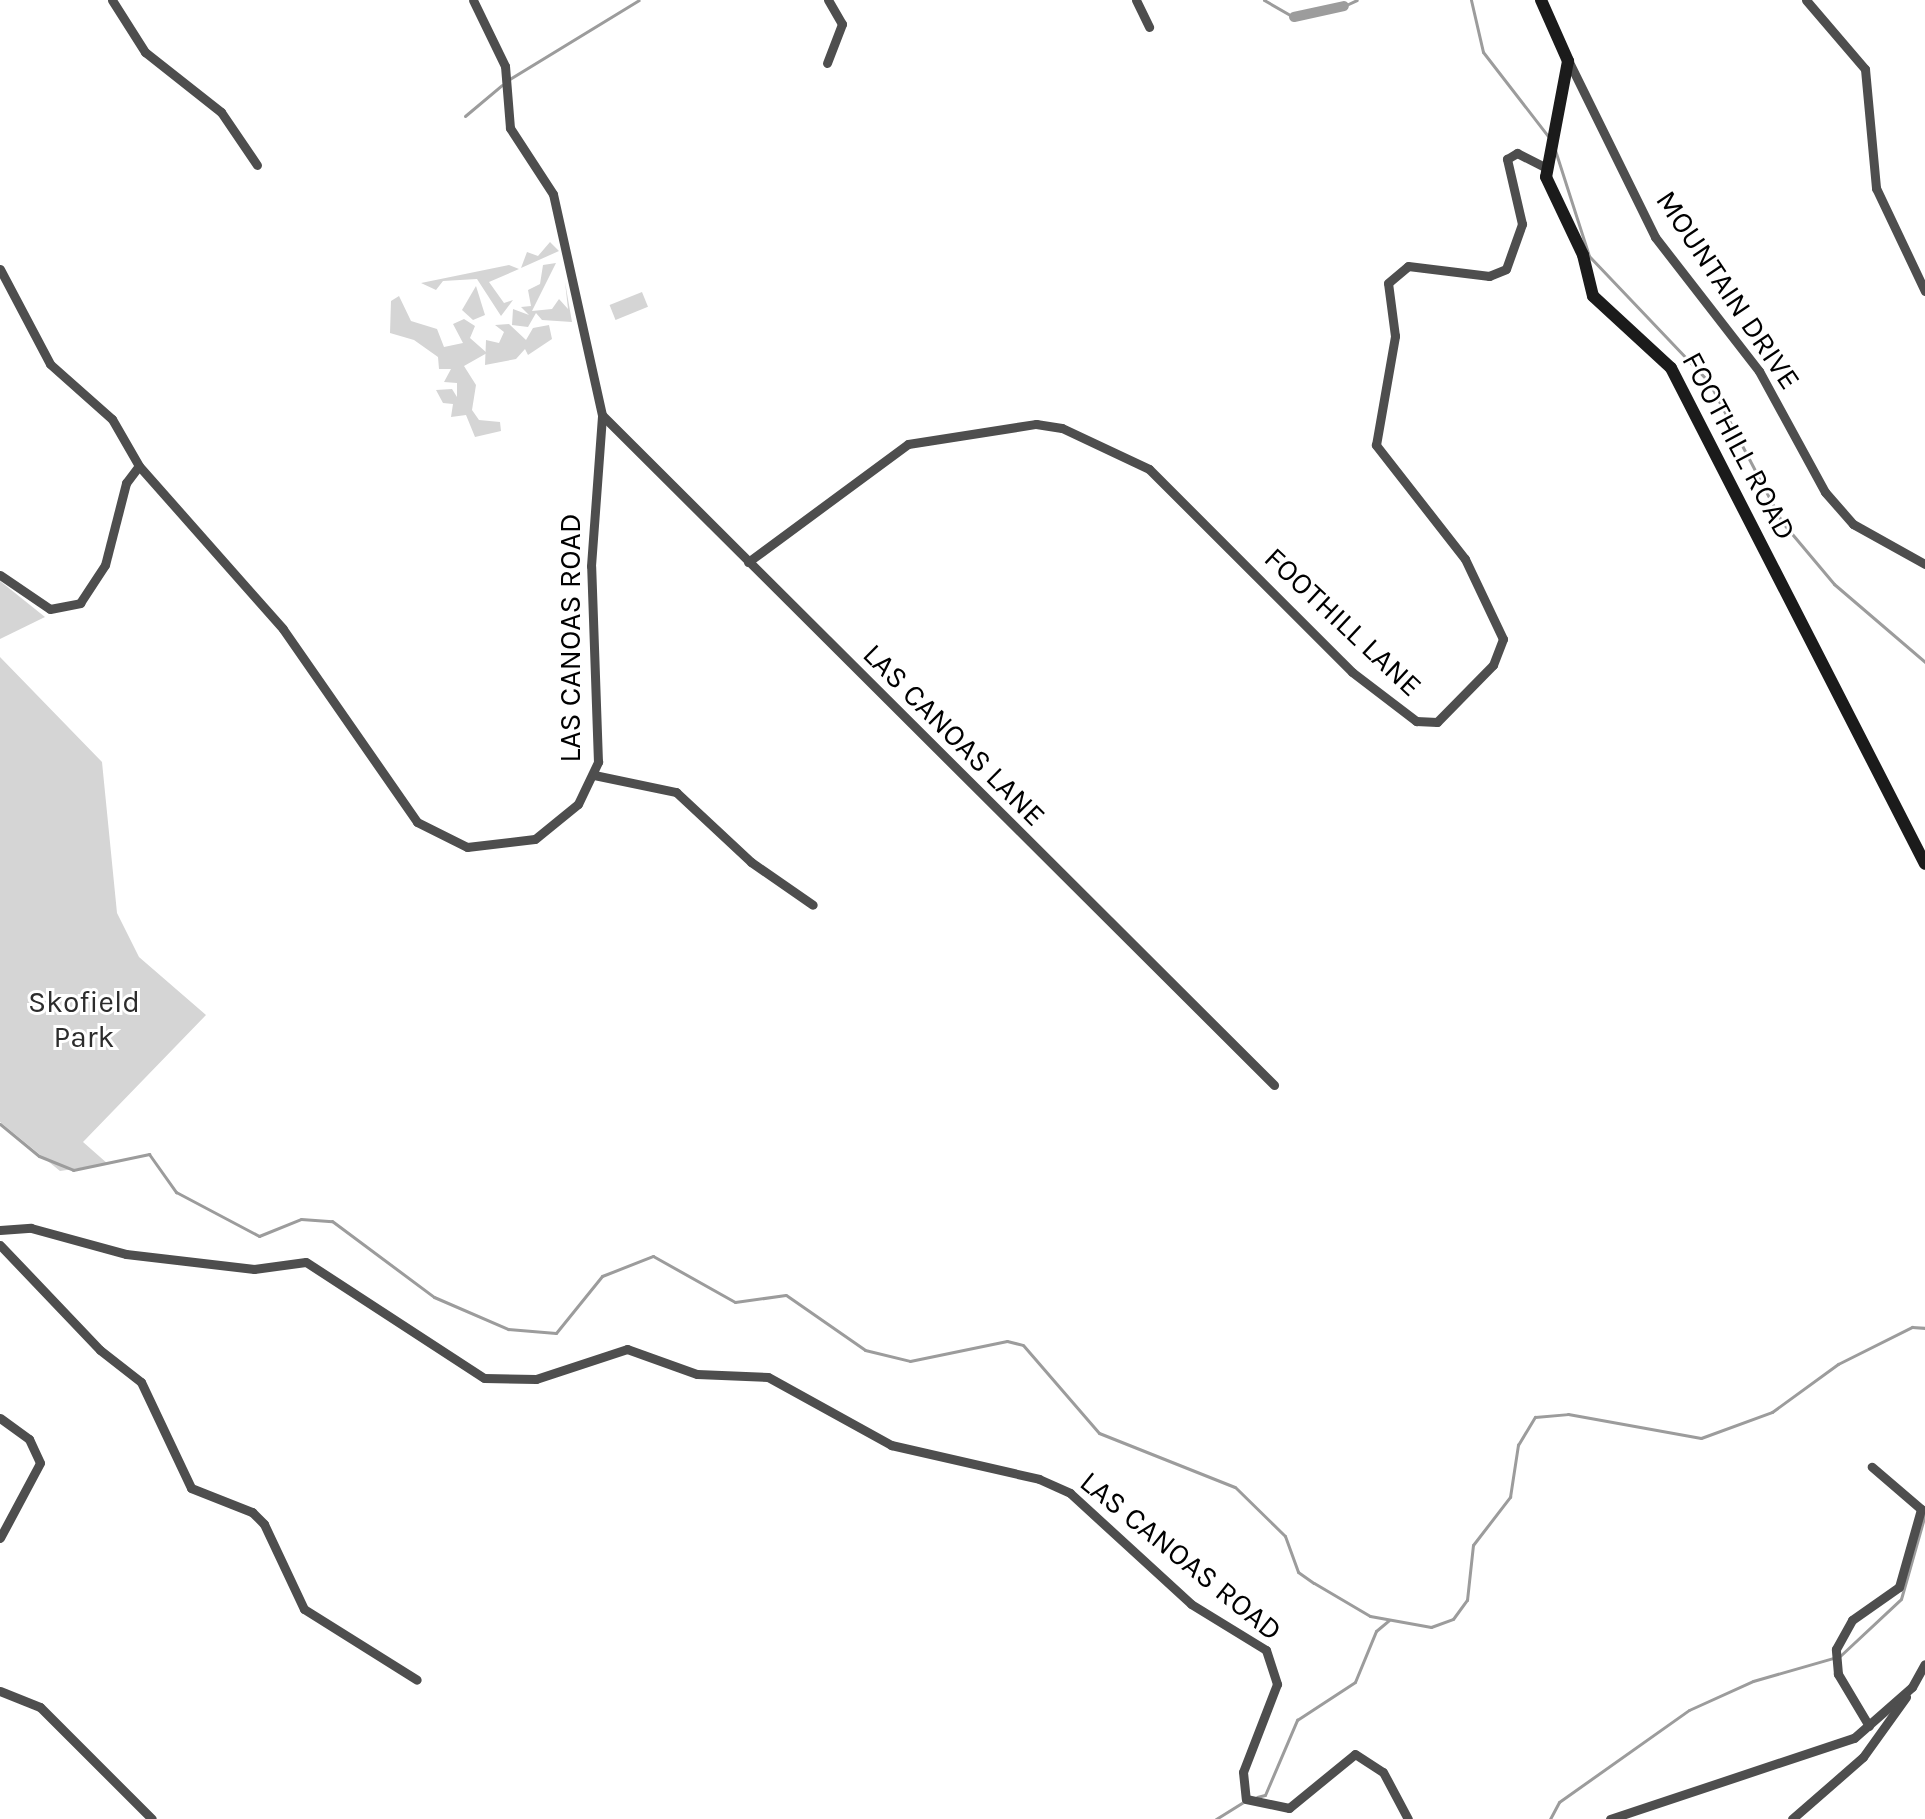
<!DOCTYPE html>
<style>
body{margin:0}
#map{position:relative;width:1925px;height:1819px;overflow:hidden;background:#fff;font-family:Karla,sans-serif}
div>[style]{position:absolute}
[style*='--x']{left:calc(var(--x)*1px);top:calc(var(--y)*1px);width:calc(var(--w)*1px);rotate:calc(var(--a)*1deg)}
.green>*{inset:0;background:#d5d5d5;transform-origin:0 0}
.stream>*{height:3px;margin:-1.5px;padding:0 1.5px;transform-origin:1.5px;border-radius:1.5px;background:#9c9c9c}
.canal>*{height:10px;margin:-5px;padding:0 5px;transform-origin:5px;border-radius:5px;background:#9c9c9c}
.minor>*{height:9px;margin:-4.5px;padding:0 4.5px;transform-origin:4.5px;border-radius:4.5px;background:#4e4e4e}
.secondary>*{height:12px;margin:-6px;padding:0 6px;transform-origin:6px;border-radius:6px;background:#1b1b1b}
span{translate:-50% -50%;white-space:nowrap;text-align:center;line-height:1.15;-webkit-text-stroke:6px #fff;paint-order:stroke}
.street-label{font-size:30px;color:#000}
.park-label{font-size:30px;color:#2c2c2c}
</style>
<div id="map">
<div class="green">
<i style="clip-path:polygon(550px 242px,559px 251px,521px 268px,527px 252px,538px 256px)"></i>
<i style="clip-path:polygon(556px 263px,532px 311px,552px 309px,559px 299px,568px 309px,565px 282px,572px 322px,542px 320px,536px 313px,528px 327px,512px 325px,513px 309px,529px 315px,521px 307px,531px 306px,528px 290px,540px 284px,543px 265px)"></i>
<i style="clip-path:polygon(509px 265px,519px 269px,489px 282px,504px 303px,513px 300px,501px 316px,477px 279px,443px 281px,436px 290px,421px 283px)"></i>
<i style="clip-path:polygon(476px 286px,485px 315px,473px 320px,462px 310px)"></i>
<i style="left:642px;top:292px;width:16px;height:35px;rotate:68deg"></i>
<i style="clip-path:polygon(399px 296px,411px 321px,437px 329px,444px 347px,463px 343px,453px 324px,464px 319px,475px 326px,470px 338px,487px 353px,464px 366px,476px 385px,472px 410px,479px 420px,500px 422px,501px 431px,475px 437px,466px 415px,451px 417px,453px 404px,443px 403px,436px 390px,452px 389px,457px 397px,457px 383px,444px 382px,451px 369px,439px 369px,438px 357px,414px 340px,390px 333px,391px 301px)"></i>
<i style="clip-path:polygon(509px 324px,526px 340px,533px 328px,549px 325px,552px 339px,528px 355px,525px 349px,516px 359px,485px 365px,486px 340px,499px 343px,504px 332px,495px 325px)"></i>
<i style="clip-path:polygon(0 581px,45px 617px,0 639px)"></i>
<i style="clip-path:polygon(0 657px,102px 762px,117px 913px,139px 957px,206px 1015px,83px 1142px,108px 1164px,60px 1171px,0 1122px)"></i>
</div>
<div class="stream">
<i style="--x:1264;--y:0;--w:34;--a:30"></i>
<i style="--x:1471;--y:0;--w:53;--a:77"></i>
<i style="--x:1483;--y:52;--w:106;--a:52.3"></i>
<i style="--x:1344;--y:6;--w:14;--a:-25"></i>
<i style="--x:508;--y:80;--w:153;--a:-31.4"></i>
<i style="--x:465;--y:116;--w:48;--a:-40"></i>
<i style="--x:1555;--y:150;--w:111;--a:72.2"></i>
<i style="--x:1589;--y:256;--w:174;--a:46.4"></i>
<i style="--x:1709;--y:382;--w:158;--a:62.5"></i>
<i style="--x:1782;--y:522;--w:81;--a:50"></i>
<i style="--x:1834;--y:584;--w:120;--a:40.6"></i>
<i style="--x:0;--y:1124;--w:50;--a:39.4"></i>
<i style="--x:39;--y:1156;--w:37;--a:22"></i>
<i style="--x:73;--y:1170;--w:78;--a:-11.9"></i>
<i style="--x:149;--y:1154;--w:47;--a:54.6"></i>
<i style="--x:176;--y:1192;--w:94;--a:27.9"></i>
<i style="--x:259;--y:1236;--w:45;--a:-22"></i>
<i style="--x:301;--y:1219;--w:31;--a:4"></i>
<i style="--x:332;--y:1221;--w:127;--a:36.7"></i>
<i style="--x:434;--y:1297;--w:81;--a:23.4"></i>
<i style="--x:508;--y:1329;--w:48;--a:4.8"></i>
<i style="--x:556;--y:1333;--w:73;--a:-51.1"></i>
<i style="--x:602;--y:1276;--w:55;--a:-21.4"></i>
<i style="--x:653;--y:1256;--w:94;--a:29.3"></i>
<i style="--x:735;--y:1302;--w:51;--a:-7.8"></i>
<i style="--x:786;--y:1295;--w:96;--a:34.8"></i>
<i style="--x:865;--y:1350;--w:46;--a:13.7"></i>
<i style="--x:910;--y:1361;--w:99;--a:-11.7"></i>
<i style="--x:1007;--y:1341;--w:16;--a:14"></i>
<i style="--x:1023;--y:1345;--w:116;--a:49.2"></i>
<i style="--x:1099;--y:1433;--w:146;--a:21.7"></i>
<i style="--x:1235;--y:1487;--w:70;--a:44.4"></i>
<i style="--x:1285;--y:1536;--w:38;--a:70"></i>
<i style="--x:1298;--y:1572;--w:19;--a:35"></i>
<i style="--x:1314;--y:1583;--w:65;--a:30.5"></i>
<i style="--x:1370;--y:1616;--w:62;--a:10.2"></i>
<i style="--x:1431;--y:1627;--w:23;--a:-20"></i>
<i style="--x:1453;--y:1619;--w:24;--a:-54"></i>
<i style="--x:1467;--y:1600;--w:55;--a:-83.8"></i>
<i style="--x:1473;--y:1545;--w:61;--a:-52.4"></i>
<i style="--x:1510;--y:1497;--w:53;--a:-81.3"></i>
<i style="--x:1518;--y:1445;--w:33;--a:-59"></i>
<i style="--x:1535;--y:1417;--w:33;--a:-5"></i>
<i style="--x:1568;--y:1414;--w:135;--a:10.2"></i>
<i style="--x:1701;--y:1438;--w:76;--a:-20.1"></i>
<i style="--x:1772;--y:1412;--w:82;--a:-36"></i>
<i style="--x:1838;--y:1364;--w:83;--a:-26.6"></i>
<i style="--x:1912;--y:1327;--w:13;--a:4"></i>
<i style="--x:1840;--y:1656;--w:83;--a:-43.1"></i>
<i style="--x:1901;--y:1599;--w:88;--a:-74.2"></i>
<i style="--x:1257;--y:1797;--w:8;--a:-14"></i>
<i style="--x:1265;--y:1795;--w:82;--a:-66.9"></i>
<i style="--x:1297;--y:1720;--w:69;--a:-33.2"></i>
<i style="--x:1355;--y:1682;--w:55;--a:-67.6"></i>
<i style="--x:1376;--y:1631;--w:17;--a:-40"></i>
<i style="--x:1216;--y:1819;--w:36;--a:-32"></i>
<i style="--x:1550;--y:1819;--w:19;--a:-62"></i>
<i style="--x:1559;--y:1802;--w:159;--a:-35.3"></i>
<i style="--x:1689;--y:1710;--w:70;--a:-24.4"></i>
<i style="--x:1753;--y:1681;--w:83;--a:-16"></i>
</div>
<div class="canal">
<i style="--x:1294;--y:17;--w:51;--a:-12.4"></i>
</div>
<div class="minor">
<i style="--x:112;--y:0;--w:62;--a:57.6"></i>
<i style="--x:145;--y:52;--w:97;--a:38.3"></i>
<i style="--x:221;--y:112;--w:64;--a:55.8"></i>
<i style="--x:1136;--y:0;--w:30;--a:64"></i>
<i style="--x:1806;--y:0;--w:91;--a:49.5"></i>
<i style="--x:1865;--y:69;--w:120;--a:84.7"></i>
<i style="--x:1876;--y:188;--w:114;--a:64.6"></i>
<i style="--x:1569;--y:62;--w:195;--a:63.8"></i>
<i style="--x:1655;--y:237;--w:170;--a:52.2"></i>
<i style="--x:1759;--y:371;--w:138;--a:61.4"></i>
<i style="--x:1825;--y:492;--w:43;--a:48.8"></i>
<i style="--x:1853;--y:524;--w:82;--a:29.1"></i>
<i style="--x:827;--y:63;--w:42;--a:-69"></i>
<i style="--x:842;--y:24;--w:28;--a:-120"></i>
<i style="--x:0;--y:269;--w:107;--a:62.2"></i>
<i style="--x:50;--y:364;--w:83;--a:41.6"></i>
<i style="--x:112;--y:419;--w:54;--a:60.1"></i>
<i style="--x:139;--y:466;--w:217;--a:48.5"></i>
<i style="--x:283;--y:629;--w:235;--a:55.2"></i>
<i style="--x:417;--y:822;--w:56;--a:26.6"></i>
<i style="--x:467;--y:847;--w:68;--a:-6.7"></i>
<i style="--x:535;--y:839;--w:55;--a:-39.1"></i>
<i style="--x:578;--y:804;--w:47;--a:-64.5"></i>
<i style="--x:598;--y:762;--w:196;--a:-92"></i>
<i style="--x:591;--y:566;--w:151;--a:-85.8"></i>
<i style="--x:602;--y:415;--w:226;--a:-102.5"></i>
<i style="--x:553;--y:194;--w:79;--a:-123.1"></i>
<i style="--x:510;--y:128;--w:62;--a:-94.6"></i>
<i style="--x:505;--y:66;--w:73;--a:-115.9"></i>
<i style="--x:602;--y:415;--w:949;--a:44.91"></i>
<i style="--x:748;--y:562;--w:199;--a:-36.4"></i>
<i style="--x:908;--y:444;--w:130;--a:-8.9"></i>
<i style="--x:1036;--y:424;--w:26;--a:9"></i>
<i style="--x:1062;--y:428;--w:96;--a:25.2"></i>
<i style="--x:1149;--y:469;--w:287;--a:45"></i>
<i style="--x:1352;--y:672;--w:81;--a:37.4"></i>
<i style="--x:1416;--y:721;--w:21;--a:3"></i>
<i style="--x:1437;--y:722;--w:80;--a:-45.5"></i>
<i style="--x:1493;--y:665;--w:28;--a:-69"></i>
<i style="--x:1503;--y:639;--w:89;--a:-115.4"></i>
<i style="--x:1465;--y:559;--w:145;--a:-128"></i>
<i style="--x:1376;--y:445;--w:111;--a:-80.1"></i>
<i style="--x:1395;--y:336;--w:53;--a:-97.5"></i>
<i style="--x:1388;--y:283;--w:26;--a:-40"></i>
<i style="--x:1408;--y:266;--w:82;--a:7"></i>
<i style="--x:1489;--y:276;--w:18;--a:-22"></i>
<i style="--x:1506;--y:269;--w:48;--a:-70.4"></i>
<i style="--x:1522;--y:224;--w:67;--a:-103"></i>
<i style="--x:1507;--y:159;--w:12;--a:-31"></i>
<i style="--x:1517;--y:153;--w:31;--a:27"></i>
<i style="--x:0;--y:575;--w:60;--a:34.2"></i>
<i style="--x:50;--y:609;--w:31;--a:-11"></i>
<i style="--x:80;--y:603;--w:45;--a:-56.7"></i>
<i style="--x:105;--y:565;--w:85;--a:-75.6"></i>
<i style="--x:126;--y:483;--w:21;--a:-53"></i>
<i style="--x:594;--y:775;--w:84;--a:11.7"></i>
<i style="--x:676;--y:792;--w:103;--a:43"></i>
<i style="--x:751;--y:862;--w:75;--a:34.7"></i>
<i style="--x:0;--y:1230;--w:31;--a:-4"></i>
<i style="--x:31;--y:1228;--w:98;--a:15.3"></i>
<i style="--x:126;--y:1254;--w:129;--a:6.7"></i>
<i style="--x:254;--y:1269;--w:52;--a:-7.7"></i>
<i style="--x:306;--y:1262;--w:212;--a:33.1"></i>
<i style="--x:484;--y:1378;--w:52;--a:1.1"></i>
<i style="--x:536;--y:1379;--w:96;--a:-18.2"></i>
<i style="--x:627;--y:1349;--w:74;--a:19.7"></i>
<i style="--x:697;--y:1374;--w:71;--a:2.4"></i>
<i style="--x:768;--y:1377;--w:141;--a:28.9"></i>
<i style="--x:891;--y:1445;--w:152;--a:12.9"></i>
<i style="--x:1039;--y:1479;--w:34;--a:24"></i>
<i style="--x:1070;--y:1493;--w:164;--a:42.5"></i>
<i style="--x:1191;--y:1604;--w:88;--a:31.5"></i>
<i style="--x:1266;--y:1650;--w:36;--a:72"></i>
<i style="--x:1277;--y:1684;--w:94;--a:111.1"></i>
<i style="--x:1243;--y:1772;--w:27;--a:84"></i>
<i style="--x:1246;--y:1799;--w:44;--a:11.8"></i>
<i style="--x:1289;--y:1808;--w:85;--a:-39.3"></i>
<i style="--x:1355;--y:1754;--w:33;--a:33"></i>
<i style="--x:1383;--y:1772;--w:53;--a:62"></i>
<i style="--x:0;--y:1245;--w:145;--a:46.4"></i>
<i style="--x:100;--y:1350;--w:52;--a:38"></i>
<i style="--x:141;--y:1382;--w:117;--a:64.7"></i>
<i style="--x:191;--y:1488;--w:66;--a:21.5"></i>
<i style="--x:252;--y:1512;--w:17;--a:45"></i>
<i style="--x:264;--y:1524;--w:94;--a:64.8"></i>
<i style="--x:304;--y:1609;--w:133;--a:32.1"></i>
<i style="--x:0;--y:1418;--w:36;--a:36"></i>
<i style="--x:29;--y:1439;--w:26;--a:65"></i>
<i style="--x:40;--y:1463;--w:85;--a:118.1"></i>
<i style="--x:0;--y:1691;--w:43;--a:21.8"></i>
<i style="--x:40;--y:1707;--w:158;--a:45"></i>
<i style="--x:1869;--y:1726;--w:61;--a:-120.8"></i>
<i style="--x:1838;--y:1674;--w:25;--a:-95"></i>
<i style="--x:1836;--y:1649;--w:33;--a:-61"></i>
<i style="--x:1852;--y:1620;--w:57;--a:-35.1"></i>
<i style="--x:1899;--y:1587;--w:81;--a:-74.2"></i>
<i style="--x:1921;--y:1509;--w:65;--a:-139.4"></i>
<i style="--x:1610;--y:1819;--w:257;--a:-18.4"></i>
<i style="--x:1854;--y:1738;--w:77;--a:-41.3"></i>
<i style="--x:1912;--y:1687;--w:26;--a:-61"></i>
<i style="--x:1792;--y:1819;--w:94;--a:-41.1"></i>
<i style="--x:1863;--y:1757;--w:74;--a:-54.4"></i>
</div>
<div class="secondary">
<i style="--x:1541;--y:0;--w:67;--a:66.1"></i>
<i style="--x:1568;--y:61;--w:118;--a:100.7"></i>
<i style="--x:1546;--y:177;--w:86;--a:64.6"></i>
<i style="--x:1583;--y:255;--w:42;--a:76.3"></i>
<i style="--x:1593;--y:296;--w:106;--a:42.7"></i>
<i style="--x:1671;--y:368;--w:557;--a:62.88"></i>
</div>
<div class="street-label">
<span style="left:1728px;top:290px;rotate:56deg">MOUNTAIN DRIVE</span>
<span style="left:1739px;top:446px;rotate:62deg">FOOTHILL ROAD</span>
<span style="left:1343px;top:622px;rotate:43deg">FOOTHILL LANE</span>
<span style="left:570px;top:638px;rotate:-90deg">LAS CANOAS ROAD</span>
<span style="left:954px;top:735px;rotate:45deg">LAS CANOAS LANE</span>
<span style="left:1181px;top:1556px;rotate:39deg">LAS CANOAS ROAD</span>
</div>
<div class="park-label">
<span style="left:84px;top:1019px">Skofield<br>Park</span>
</div>
</div>
